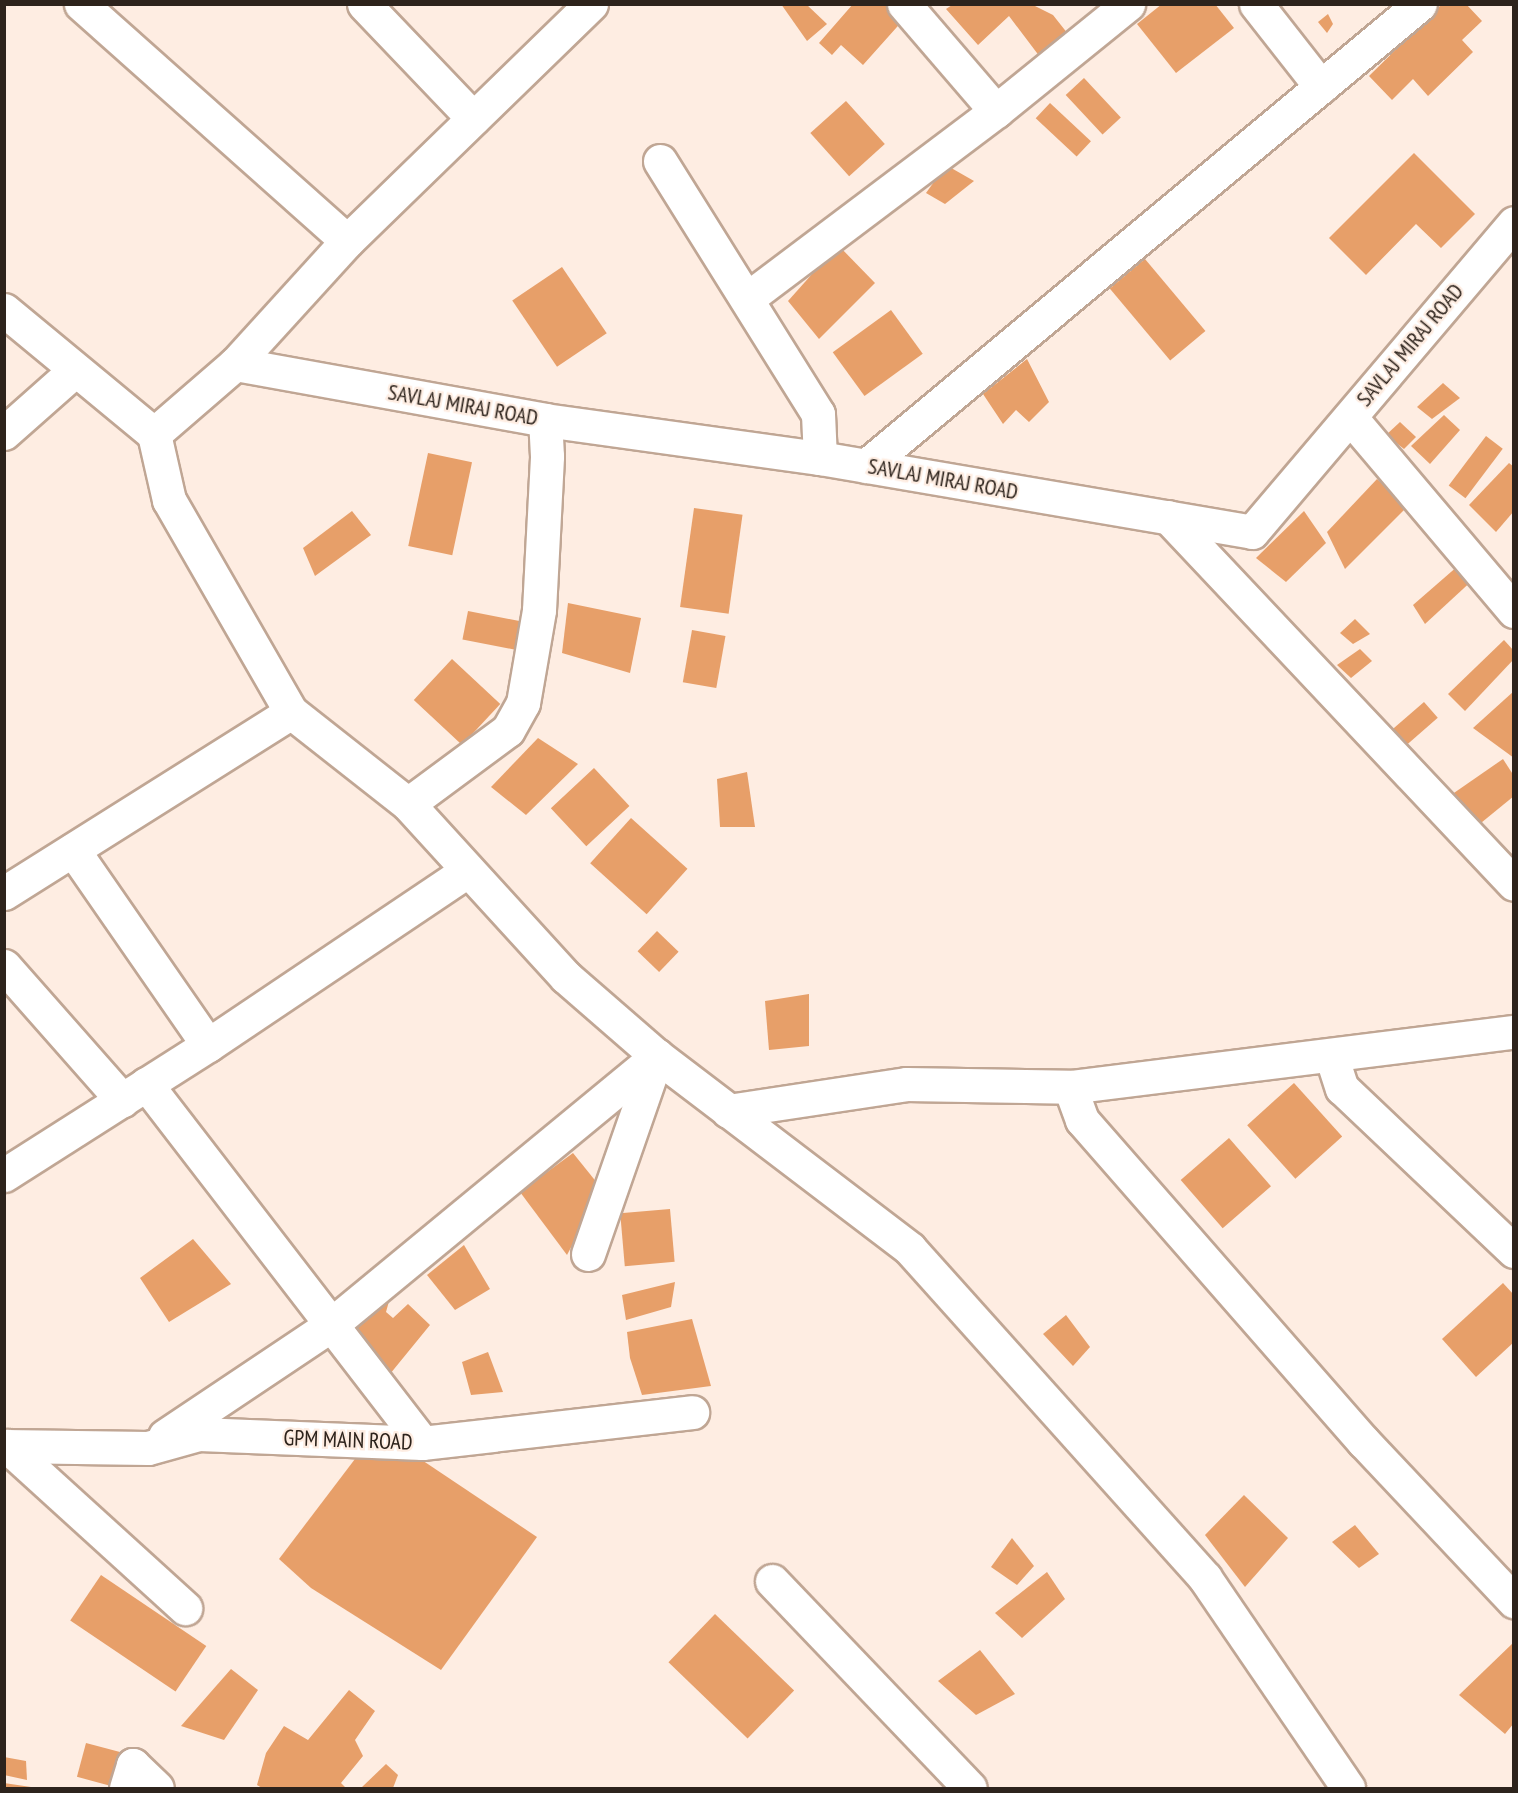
<!DOCTYPE html>
<style>
body{margin:0}
#map{position:relative;width:1518px;height:1793px;overflow:hidden;background:#feede2;font-family:"PT Sans Narrow",sans-serif}
div>[style]{position:absolute}
[style*='--x']{left:calc(var(--x)*1px);top:calc(var(--y)*1px);width:calc(var(--w)*1px);rotate:calc(var(--a)*1deg)}
.building>*{inset:0;background:#e79f69;transform-origin:0 0}
.roads{filter:drop-shadow(2px 0 #c0a694) drop-shadow(-2px 0 #c0a694) drop-shadow(0 2px #c0a694) drop-shadow(0 -2px #c0a694)}
.street>*{height:33px;margin:-16.5px;padding:0 16.5px;transform-origin:16.5px;border-radius:16.5px;background:#fff}
span{translate:-50% -50%;white-space:nowrap;text-align:center;line-height:1.15;-webkit-text-stroke:4.5px #feede2;paint-order:stroke}
.street-label{font-size:22px;color:#2d231c}
.frame{position:absolute;inset:0;border:6px solid #2d231c;pointer-events:none}
</style>
<div id="map">
<div class="building">
<i style="clip-path:polygon(781px 4px,806px 4px,827px 24px,807px 41px)"></i>
<i style="clip-path:polygon(853px 4px,890px 4px,905px 18px,863px 65px,841px 45px,832px 55px,819px 43px)"></i>
<i style="clip-path:polygon(1162px 4px,1215px 4px,1234px 28px,1176px 73px,1137px 24px)"></i>
<i style="clip-path:polygon(1442px 4px,1466px 4px,1482px 21px,1462px 40px,1473px 52px,1428px 96px,1413px 79px,1392px 100px,1369px 76px)"></i>
<i style="clip-path:polygon(952px 5px,1033px 5px,1053px 15px,1068px 34px,1040px 57px,1009px 16px,978px 45px,946px 9px)"></i>
<i style="clip-path:polygon(1328px 14px,1333px 24px,1327px 33px,1318px 22px)"></i>
<i style="left:1084px;top:78px;width:54px;height:25px;rotate:47deg"></i>
<i style="left:846px;top:101px;width:58px;height:48px;rotate:48deg"></i>
<i style="left:1050px;top:103px;width:56px;height:21px;rotate:43deg"></i>
<i style="clip-path:polygon(1414px 153px,1475px 214px,1441px 248px,1416px 224px,1366px 275px,1329px 238px)"></i>
<i style="clip-path:polygon(946px 165px,974px 181px,945px 204px,926px 193px)"></i>
<i style="clip-path:polygon(838px 245px,875px 283px,819px 339px,788px 301px)"></i>
<i style="left:1145px;top:259px;width:94px;height:46px;rotate:50deg"></i>
<i style="left:562px;top:267px;width:80px;height:60px;rotate:56deg"></i>
<i style="left:891px;top:310px;width:54px;height:72px;rotate:54deg"></i>
<i style="clip-path:polygon(1027px 359px,1049px 402px,1029px 422px,1016px 410px,1003px 424px,983px 394px)"></i>
<i style="clip-path:polygon(1443px 383px,1460px 398px,1432px 419px,1417px 407px)"></i>
<i style="clip-path:polygon(1444px 415px,1460px 430px,1430px 464px,1411px 446px)"></i>
<i style="clip-path:polygon(1400px 422px,1416px 437px,1404px 449px,1386px 435px)"></i>
<i style="left:1486px;top:436px;width:21px;height:62px;rotate:37deg"></i>
<i style="left:428px;top:453px;width:45px;height:95px;rotate:12deg"></i>
<i style="clip-path:polygon(1509px 463px,1514px 467px,1514px 511px,1496px 532px,1469px 505px)"></i>
<i style="clip-path:polygon(1377px 479px,1409px 505px,1345px 569px,1327px 532px)"></i>
<i style="left:694px;top:508px;width:49px;height:100px;rotate:8deg"></i>
<i style="clip-path:polygon(352px 511px,371px 535px,315px 576px,303px 548px)"></i>
<i style="clip-path:polygon(1304px 511px,1326px 543px,1286px 582px,1256px 558px)"></i>
<i style="clip-path:polygon(1459px 565px,1476px 577px,1425px 624px,1413px 605px)"></i>
<i style="clip-path:polygon(568px 603px,641px 618px,630px 673px,562px 653px)"></i>
<i style="left:468px;top:611px;width:60px;height:29px;rotate:11deg"></i>
<i style="clip-path:polygon(1355px 619px,1370px 634px,1353px 644px,1340px 633px)"></i>
<i style="left:692px;top:630px;width:34px;height:53px;rotate:10deg"></i>
<i style="clip-path:polygon(1504px 640px,1514px 651px,1514px 659px,1465px 711px,1448px 694px)"></i>
<i style="clip-path:polygon(1360px 649px,1372px 661px,1351px 678px,1337px 665px)"></i>
<i style="left:452px;top:659px;width:66px;height:56px;rotate:43deg"></i>
<i style="clip-path:polygon(1514px 691px,1514px 758px,1473px 728px)"></i>
<i style="left:1424px;top:702px;width:21px;height:44px;rotate:49deg"></i>
<i style="clip-path:polygon(538px 738px,578px 764px,526px 815px,491px 787px)"></i>
<i style="clip-path:polygon(1503px 759px,1514px 776px,1514px 796px,1476px 827px,1451px 795px)"></i>
<i style="left:594px;top:768px;width:52px;height:59px;rotate:47deg"></i>
<i style="clip-path:polygon(747px 772px,755px 827px,720px 827px,717px 779px)"></i>
<i style="left:631px;top:818px;width:76px;height:61px;rotate:42deg"></i>
<i style="left:657px;top:931px;width:30px;height:28px;rotate:44deg"></i>
<i style="clip-path:polygon(809px 994px,809px 1046px,769px 1050px,765px 1001px)"></i>
<i style="left:1294px;top:1083px;width:72px;height:63px;rotate:48deg"></i>
<i style="left:1229px;top:1138px;width:64px;height:64px;rotate:49deg"></i>
<i style="clip-path:polygon(573px 1153px,602px 1189px,567px 1255px,520px 1192px)"></i>
<i style="left:670px;top:1209px;width:53px;height:50px;rotate:85deg"></i>
<i style="clip-path:polygon(193px 1239px,231px 1284px,169px 1322px,140px 1278px)"></i>
<i style="clip-path:polygon(464px 1245px,490px 1289px,455px 1310px,427px 1275px)"></i>
<i style="clip-path:polygon(675px 1282px,671px 1307px,626px 1320px,622px 1295px)"></i>
<i style="clip-path:polygon(1503px 1283px,1514px 1295px,1514px 1342px,1476px 1377px,1442px 1339px)"></i>
<i style="clip-path:polygon(377px 1287px,391px 1294px,386px 1312px,393px 1318px,408px 1304px,430px 1325px,390px 1374px,348px 1338px)"></i>
<i style="clip-path:polygon(1066px 1315px,1090px 1347px,1073px 1366px,1043px 1334px)"></i>
<i style="clip-path:polygon(692px 1319px,711px 1386px,642px 1395px,630px 1358px,627px 1332px)"></i>
<i style="clip-path:polygon(488px 1352px,503px 1392px,471px 1395px,462px 1362px)"></i>
<i style="clip-path:polygon(377px 1430px,537px 1537px,441px 1670px,311px 1588px,279px 1559px)"></i>
<i style="clip-path:polygon(1244px 1495px,1288px 1538px,1245px 1587px,1205px 1535px)"></i>
<i style="clip-path:polygon(1355px 1525px,1379px 1554px,1359px 1568px,1332px 1542px)"></i>
<i style="clip-path:polygon(1012px 1538px,1034px 1566px,1017px 1585px,991px 1567px)"></i>
<i style="clip-path:polygon(1047px 1572px,1065px 1599px,1022px 1638px,995px 1613px)"></i>
<i style="left:101px;top:1575px;width:127px;height:55px;rotate:34deg"></i>
<i style="left:715px;top:1614px;width:110px;height:67px;rotate:44deg"></i>
<i style="clip-path:polygon(1514px 1642px,1514px 1723px,1505px 1734px,1459px 1695px)"></i>
<i style="clip-path:polygon(980px 1650px,1015px 1694px,976px 1715px,938px 1681px)"></i>
<i style="clip-path:polygon(231px 1669px,258px 1690px,224px 1740px,181px 1726px)"></i>
<i style="clip-path:polygon(349px 1690px,375px 1711px,355px 1740px,363px 1756px,341px 1783px,346px 1788px,262px 1788px,257px 1785px,266px 1753px,284px 1726px,308px 1740px)"></i>
<i style="left:86px;top:1743px;width:41px;height:35px;rotate:15deg"></i>
<i style="clip-path:polygon(4px 1757px,26px 1761px,27px 1780px,4px 1775px)"></i>
<i style="clip-path:polygon(386px 1764px,398px 1775px,393px 1788px,361px 1788px)"></i>
<i style="clip-path:polygon(4px 1783px,31px 1787px,31px 1788px,4px 1788px)"></i>
</div>
<div class="roads">
<div class="street">
<i style="--x:81;--y:4;--w:356;--a:41.7"></i>
<i style="--x:364;--y:4;--w:158;--a:46.3"></i>
<i style="--x:591;--y:4;--w:340;--a:135.8"></i>
<i style="--x:347;--y:241;--w:166;--a:132.3"></i>
<i style="--x:235;--y:364;--w:107;--a:139.2"></i>
<i style="--x:154;--y:434;--w:68;--a:77.2"></i>
<i style="--x:169;--y:500;--w:245;--a:60.1"></i>
<i style="--x:291;--y:712;--w:149;--a:38.2"></i>
<i style="--x:408;--y:804;--w:234;--a:47.6"></i>
<i style="--x:566;--y:977;--w:121;--a:41"></i>
<i style="--x:657;--y:1056;--w:318;--a:37.3"></i>
<i style="--x:910;--y:1249;--w:442;--a:48.1"></i>
<i style="--x:1205;--y:1578;--w:254;--a:55.7"></i>
<i style="--x:904;--y:4;--w:141;--a:49.3"></i>
<i style="--x:1256;--y:4;--w:105;--a:51.9"></i>
<i style="--x:660;--y:161;--w:298;--a:58"></i>
<i style="--x:818;--y:414;--w:44;--a:87.4"></i>
<i style="--x:748;--y:298;--w:311;--a:-37"></i>
<i style="--x:996;--y:111;--w:170;--a:-39"></i>
<i style="--x:4;--y:310;--w:195;--a:39.6"></i>
<i style="--x:235;--y:364;--w:315;--a:10.2"></i>
<i style="--x:545;--y:420;--w:278;--a:7.9"></i>
<i style="--x:820;--y:458;--w:438;--a:9.7"></i>
<i style="--x:1252;--y:532;--w:405;--a:-49.7"></i>
<i style="--x:1350;--y:417;--w:254;--a:49.8"></i>
<i style="--x:4;--y:433;--w:94;--a:-41.5"></i>
<i style="--x:866;--y:466;--w:721;--a:-39.83"></i>
<i style="--x:1168;--y:517;--w:504;--a:46.69"></i>
<i style="--x:408;--y:804;--w:124;--a:-36.5"></i>
<i style="--x:508;--y:730;--w:31;--a:-61"></i>
<i style="--x:523;--y:703;--w:94;--a:-80.2"></i>
<i style="--x:539;--y:610;--w:154;--a:-87"></i>
<i style="--x:547;--y:456;--w:36;--a:-93"></i>
<i style="--x:73;--y:850;--w:237;--a:55.3"></i>
<i style="--x:4;--y:893;--w:339;--a:-32.2"></i>
<i style="--x:4;--y:966;--w:179;--a:48.6"></i>
<i style="--x:1331;--y:1055;--w:35;--a:72"></i>
<i style="--x:1342;--y:1088;--w:237;--a:43.5"></i>
<i style="--x:146;--y:1084;--w:453;--a:52.4"></i>
<i style="--x:1070;--y:1087;--w:35;--a:70"></i>
<i style="--x:1082;--y:1120;--w:428;--a:48.8"></i>
<i style="--x:1364;--y:1442;--w:219;--a:46.7"></i>
<i style="--x:728;--y:1111;--w:180;--a:-8.6"></i>
<i style="--x:906;--y:1084;--w:164;--a:1"></i>
<i style="--x:1070;--y:1087;--w:447;--a:-7.1"></i>
<i style="--x:4;--y:1175;--w:242;--a:-32.5"></i>
<i style="--x:208;--y:1045;--w:313;--a:-33.9"></i>
<i style="--x:588;--y:1254;--w:210;--a:-70.8"></i>
<i style="--x:165;--y:1436;--w:201;--a:-33.8"></i>
<i style="--x:332;--y:1324;--w:421;--a:-39.5"></i>
<i style="--x:4;--y:1446;--w:144;--a:0.8"></i>
<i style="--x:148;--y:1448;--w:53;--a:-15.4"></i>
<i style="--x:199;--y:1434;--w:223;--a:2.3"></i>
<i style="--x:422;--y:1443;--w:272;--a:-6.5"></i>
<i style="--x:7;--y:1446;--w:241;--a:42.3"></i>
<i style="--x:772;--y:1581;--w:286;--a:46.3"></i>
<i style="--x:126;--y:1788;--w:24;--a:-73"></i>
<i style="--x:133;--y:1765;--w:33;--a:44"></i>
</div>
</div>
<div class="street-label">
<span style="left:1410px;top:345px;rotate:-50deg">SAVLAJ MIRAJ ROAD</span>
<span style="left:463px;top:405px;rotate:10deg">SAVLAJ MIRAJ ROAD</span>
<span style="left:943px;top:479px;rotate:10deg">SAVLAJ MIRAJ ROAD</span>
<span style="left:348px;top:1440px;rotate:2deg">GPM MAIN ROAD</span>
</div>
<div class="frame"></div>
</div>
